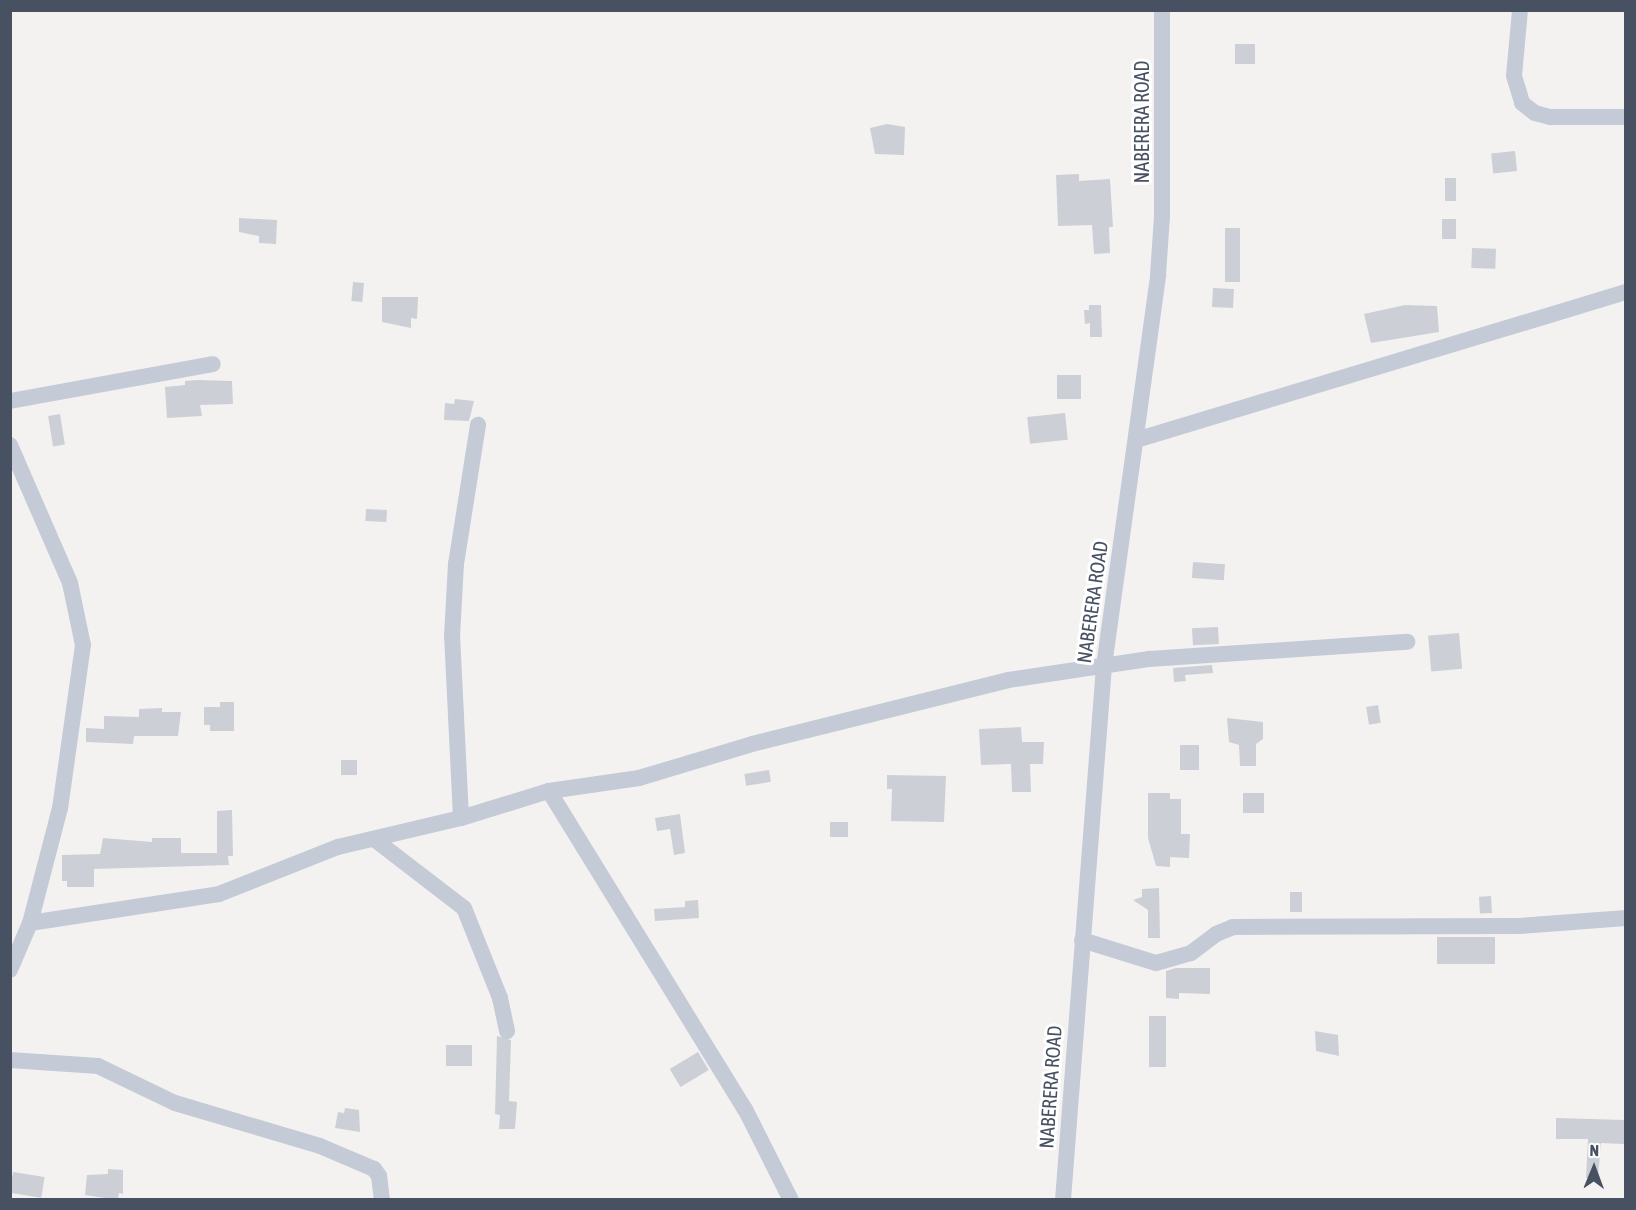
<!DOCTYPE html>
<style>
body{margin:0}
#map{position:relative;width:1636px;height:1210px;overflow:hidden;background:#f4f2f1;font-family:"Asap Condensed",sans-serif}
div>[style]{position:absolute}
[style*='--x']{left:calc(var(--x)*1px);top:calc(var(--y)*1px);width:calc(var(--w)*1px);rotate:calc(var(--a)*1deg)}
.building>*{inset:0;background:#cdcfd7;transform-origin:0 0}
.minor>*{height:16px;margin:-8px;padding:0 8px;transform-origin:8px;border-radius:8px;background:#c4cbd7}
span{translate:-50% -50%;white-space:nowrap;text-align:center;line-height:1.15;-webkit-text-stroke:6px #fff;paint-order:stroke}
.street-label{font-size:20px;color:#475161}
.frame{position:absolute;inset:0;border:12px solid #475161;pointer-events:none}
.north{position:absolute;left:1564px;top:1138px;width:60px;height:60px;-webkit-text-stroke:4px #fff;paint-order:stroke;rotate:1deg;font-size:16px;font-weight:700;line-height:24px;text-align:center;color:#475161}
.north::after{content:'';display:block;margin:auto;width:21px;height:27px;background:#475161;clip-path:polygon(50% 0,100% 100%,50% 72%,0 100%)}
</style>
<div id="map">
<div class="building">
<i style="left:1235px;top:44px;width:20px;height:20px"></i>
<i style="clip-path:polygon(887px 124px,905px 127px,904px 155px,875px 154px,870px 128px)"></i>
<i style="left:1515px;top:151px;width:20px;height:24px;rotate:84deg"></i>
<i style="clip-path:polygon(1079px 174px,1079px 181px,1110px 179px,1113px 227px,1109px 227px,1110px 253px,1094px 254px,1092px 225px,1058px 226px,1056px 175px)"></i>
<i style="left:1445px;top:178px;width:11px;height:23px"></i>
<i style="clip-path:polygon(239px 218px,277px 220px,276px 244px,259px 243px,259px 236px,239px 232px)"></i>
<i style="left:1456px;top:219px;width:20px;height:14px;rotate:90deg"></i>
<i style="left:1225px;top:228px;width:15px;height:54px"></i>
<i style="left:1472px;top:248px;width:24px;height:20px;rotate:2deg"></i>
<i style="left:353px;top:282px;width:11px;height:19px;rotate:5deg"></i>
<i style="left:1213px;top:288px;width:21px;height:19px;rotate:3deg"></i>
<i style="clip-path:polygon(382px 297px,418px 297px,417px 319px,411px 318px,411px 328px,382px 322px)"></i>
<i style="clip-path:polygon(1089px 305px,1101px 305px,1102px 337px,1090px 337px,1090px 323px,1085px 324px,1084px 310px,1089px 310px)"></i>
<i style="clip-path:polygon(1405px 305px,1437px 306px,1439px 332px,1371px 343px,1364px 314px)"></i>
<i style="left:1057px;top:375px;width:24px;height:24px"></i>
<i style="clip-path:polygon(197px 380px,232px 381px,233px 404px,200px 405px,202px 416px,167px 418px,165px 387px,185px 385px,185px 381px)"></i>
<i style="clip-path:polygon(455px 399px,474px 401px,469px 421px,444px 420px,445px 403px,454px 404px)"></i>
<i style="left:1065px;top:413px;width:27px;height:38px;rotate:84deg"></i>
<i style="left:60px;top:414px;width:31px;height:12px;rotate:81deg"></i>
<i style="left:366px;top:509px;width:21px;height:12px;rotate:3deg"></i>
<i style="left:1193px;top:562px;width:32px;height:16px;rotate:4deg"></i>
<i style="left:1218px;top:627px;width:17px;height:26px;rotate:87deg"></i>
<i style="left:1459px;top:633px;width:36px;height:31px;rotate:85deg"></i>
<i style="clip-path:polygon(1212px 665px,1213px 673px,1185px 675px,1186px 681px,1174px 682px,1173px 668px)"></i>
<i style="clip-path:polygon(220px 702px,234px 702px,234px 731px,210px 731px,210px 725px,204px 725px,204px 707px,220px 707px)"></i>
<i style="left:1378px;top:705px;width:18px;height:12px;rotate:81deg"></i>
<i style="clip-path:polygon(162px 708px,162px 712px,181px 712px,178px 736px,134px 736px,133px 744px,86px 742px,86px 728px,104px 729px,104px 716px,139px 717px,139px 709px)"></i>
<i style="clip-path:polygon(1227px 718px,1263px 722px,1263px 739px,1256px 744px,1256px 766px,1240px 766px,1239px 745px,1229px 742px)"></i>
<i style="clip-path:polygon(1021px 727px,1022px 742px,1044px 742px,1043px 764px,1030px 764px,1031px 792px,1012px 792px,1011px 764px,981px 765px,979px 729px)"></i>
<i style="left:1180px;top:745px;width:19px;height:25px"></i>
<i style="left:341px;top:760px;width:16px;height:15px"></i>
<i style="left:769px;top:770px;width:12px;height:25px;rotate:81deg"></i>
<i style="clip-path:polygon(887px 775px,946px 776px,944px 822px,891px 821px,892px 789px,887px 789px)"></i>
<i style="clip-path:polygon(1148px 793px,1170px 793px,1170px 799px,1181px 799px,1181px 834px,1190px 834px,1189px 858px,1170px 857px,1170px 867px,1156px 866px,1148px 838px)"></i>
<i style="left:1243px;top:793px;width:21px;height:20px"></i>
<i style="clip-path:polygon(232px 810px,233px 856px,228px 856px,229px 865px,94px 869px,94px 887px,67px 887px,67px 881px,62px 881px,62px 855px,100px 854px,103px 838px,152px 842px,152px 838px,181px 838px,181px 853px,217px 853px,217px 811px)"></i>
<i style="clip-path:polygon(680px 814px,685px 853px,674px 855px,670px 829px,657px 831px,655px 818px)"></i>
<i style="left:830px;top:822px;width:18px;height:15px"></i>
<i style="clip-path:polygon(1159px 888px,1160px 938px,1148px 938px,1148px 910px,1133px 900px,1142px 897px,1142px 889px)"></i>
<i style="left:1290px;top:892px;width:12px;height:20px"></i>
<i style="left:1491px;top:896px;width:17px;height:12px;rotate:87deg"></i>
<i style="clip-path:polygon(698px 900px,699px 918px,655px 921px,654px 909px,685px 907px,685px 901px)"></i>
<i style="left:1437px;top:937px;width:58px;height:27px"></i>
<i style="clip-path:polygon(1176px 968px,1210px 968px,1210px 994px,1179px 993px,1179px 999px,1166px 998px,1166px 971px)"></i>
<i style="left:1149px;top:1016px;width:17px;height:51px"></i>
<i style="clip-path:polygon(1315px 1031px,1338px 1035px,1339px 1056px,1316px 1051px)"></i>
<i style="clip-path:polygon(497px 1036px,511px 1040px,509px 1101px,517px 1102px,515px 1129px,499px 1129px,500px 1115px,495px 1114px)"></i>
<i style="left:472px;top:1045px;width:21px;height:26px;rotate:90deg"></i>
<i style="left:698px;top:1052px;width:21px;height:33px;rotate:59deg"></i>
<i style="clip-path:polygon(345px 1108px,359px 1110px,360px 1132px,335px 1128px,338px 1112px,344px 1113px)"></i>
<i style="clip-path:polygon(1556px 1118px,1625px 1120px,1624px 1144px,1601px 1143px,1598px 1177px,1586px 1178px,1588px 1139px,1556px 1139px)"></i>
<i style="clip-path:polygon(108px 1169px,123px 1170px,123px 1194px,119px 1193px,118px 1200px,85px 1195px,87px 1175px,108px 1174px)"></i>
<i style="left:13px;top:1172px;width:32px;height:21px;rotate:9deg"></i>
</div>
<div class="minor">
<i style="--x:1520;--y:10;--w:66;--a:95.2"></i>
<i style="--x:1514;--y:76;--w:28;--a:73"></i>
<i style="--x:1522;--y:103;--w:16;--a:38"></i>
<i style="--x:1535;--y:113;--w:16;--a:15"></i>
<i style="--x:1550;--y:117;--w:76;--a:0"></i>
<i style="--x:10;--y:401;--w:206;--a:-10.3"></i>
<i style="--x:1136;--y:440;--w:512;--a:-16.81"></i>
<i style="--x:10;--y:445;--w:150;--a:66.5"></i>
<i style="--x:70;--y:583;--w:63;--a:78.2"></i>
<i style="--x:83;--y:645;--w:165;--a:98"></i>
<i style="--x:60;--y:808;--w:119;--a:104.6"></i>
<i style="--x:30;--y:923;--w:51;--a:113.1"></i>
<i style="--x:549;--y:791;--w:374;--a:58.4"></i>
<i style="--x:745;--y:1109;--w:102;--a:63.2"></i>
<i style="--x:461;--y:818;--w:181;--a:-92.8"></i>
<i style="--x:452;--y:637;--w:73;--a:-86.9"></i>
<i style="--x:456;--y:564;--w:141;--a:-81"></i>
<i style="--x:374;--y:839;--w:113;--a:37.5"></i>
<i style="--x:464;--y:908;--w:97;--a:68.2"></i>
<i style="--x:500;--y:998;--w:34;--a:78"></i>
<i style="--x:30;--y:923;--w:191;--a:-8.7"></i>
<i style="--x:219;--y:894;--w:128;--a:-21.6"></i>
<i style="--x:338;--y:847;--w:126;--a:-13.3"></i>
<i style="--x:461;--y:818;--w:92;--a:-17.1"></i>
<i style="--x:549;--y:791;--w:91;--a:-8.2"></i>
<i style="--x:639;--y:778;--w:118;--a:-16.7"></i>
<i style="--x:752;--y:744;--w:264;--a:-14"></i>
<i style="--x:1008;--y:680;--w:143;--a:-8.5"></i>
<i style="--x:1149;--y:659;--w:259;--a:-3.8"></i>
<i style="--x:1082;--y:940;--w:77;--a:17.3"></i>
<i style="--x:1156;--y:963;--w:36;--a:-16"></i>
<i style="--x:1191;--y:953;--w:31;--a:-37"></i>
<i style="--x:1216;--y:934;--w:18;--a:-22"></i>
<i style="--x:1233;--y:927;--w:286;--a:-0.2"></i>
<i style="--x:1519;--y:926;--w:107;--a:-4.3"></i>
<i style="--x:10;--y:1060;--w:88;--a:3.9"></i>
<i style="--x:98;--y:1066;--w:85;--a:25.7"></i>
<i style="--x:175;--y:1103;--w:151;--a:16.5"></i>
<i style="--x:320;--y:1146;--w:59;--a:23.1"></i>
<i style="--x:374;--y:1169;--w:9;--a:54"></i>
<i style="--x:379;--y:1176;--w:24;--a:83"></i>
<i style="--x:1063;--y:1200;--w:536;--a:-85.61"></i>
<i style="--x:1104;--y:666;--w:395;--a:-82.1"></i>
<i style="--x:1158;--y:275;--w:59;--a:-86.1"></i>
<i style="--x:1162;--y:216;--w:206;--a:-90"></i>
</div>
<div class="street-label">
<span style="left:1141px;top:122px;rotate:-90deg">NABERERA ROAD</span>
<span style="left:1092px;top:602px;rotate:-82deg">NABERERA ROAD</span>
<span style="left:1050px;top:1087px;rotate:-86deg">NABERERA ROAD</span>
</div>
<div class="frame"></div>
<div class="north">N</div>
</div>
